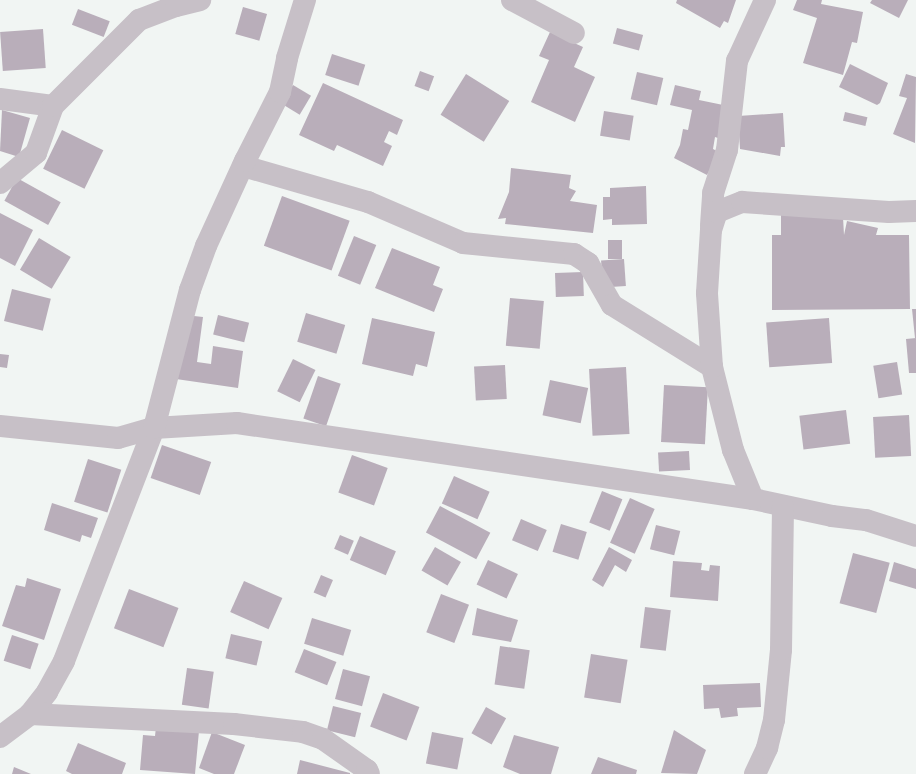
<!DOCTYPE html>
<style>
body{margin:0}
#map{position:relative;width:916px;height:774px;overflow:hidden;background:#f1f5f3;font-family:Karla,sans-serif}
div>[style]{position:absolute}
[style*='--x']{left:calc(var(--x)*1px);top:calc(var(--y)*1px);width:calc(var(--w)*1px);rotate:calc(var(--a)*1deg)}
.building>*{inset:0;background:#b9aeba;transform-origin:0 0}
.minor>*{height:22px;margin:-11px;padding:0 11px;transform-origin:11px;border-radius:11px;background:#c7c0c7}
span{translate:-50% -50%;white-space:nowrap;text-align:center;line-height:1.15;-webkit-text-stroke:5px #fff;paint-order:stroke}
</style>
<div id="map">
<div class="building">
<i style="clip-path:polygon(677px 0,736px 0,728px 23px,724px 21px,720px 28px,676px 3px)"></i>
<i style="clip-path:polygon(797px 0,822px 0,821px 4px,863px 12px,857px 43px,852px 42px,843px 75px,803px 63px,817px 18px,793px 10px)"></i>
<i style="clip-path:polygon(872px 0,908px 0,899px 18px,870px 3px)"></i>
<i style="left:243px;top:7px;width:25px;height:28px;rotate:16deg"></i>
<i style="left:78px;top:9px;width:34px;height:17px;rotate:21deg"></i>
<i style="left:617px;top:28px;width:27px;height:16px;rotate:15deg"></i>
<i style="left:43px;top:29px;width:39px;height:43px;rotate:86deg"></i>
<i style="clip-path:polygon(550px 32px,583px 47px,574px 67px,595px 77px,575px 122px,531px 102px,549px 60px,539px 56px)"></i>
<i style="left:332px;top:54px;width:35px;height:22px;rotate:18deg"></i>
<i style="clip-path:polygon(850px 64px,888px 83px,880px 103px,877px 105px,839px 87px)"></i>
<i style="left:420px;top:71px;width:15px;height:16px;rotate:20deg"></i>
<i style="left:637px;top:72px;width:27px;height:28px;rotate:13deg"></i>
<i style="left:466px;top:74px;width:51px;height:48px;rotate:32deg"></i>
<i style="clip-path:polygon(906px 74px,916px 77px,915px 143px,893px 134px,907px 98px,899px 96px)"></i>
<i style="clip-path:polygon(323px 83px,403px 120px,397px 135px,389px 131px,384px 142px,392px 146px,383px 166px,337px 145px,334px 151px,299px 135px)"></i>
<i style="left:293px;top:85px;width:21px;height:22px;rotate:31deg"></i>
<i style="clip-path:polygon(675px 85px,701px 91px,699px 100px,728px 106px,721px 139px,715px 137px,713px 149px,719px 152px,707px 175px,674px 158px,680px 145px,683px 129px,688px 130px,692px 110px,670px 105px)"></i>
<i style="clip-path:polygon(2px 110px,30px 118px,19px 157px,0 151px)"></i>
<i style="left:604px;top:111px;width:30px;height:25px;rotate:9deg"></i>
<i style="left:845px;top:112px;width:23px;height:9px;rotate:13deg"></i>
<i style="clip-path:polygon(783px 113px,785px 147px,781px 147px,780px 156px,740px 149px,738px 116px)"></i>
<i style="left:62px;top:130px;width:46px;height:43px;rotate:26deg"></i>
<i style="clip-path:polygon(511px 168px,571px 175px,569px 188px,576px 191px,570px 201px,597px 205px,593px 233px,505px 224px,506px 218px,498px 219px,509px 192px)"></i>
<i style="left:17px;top:178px;width:50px;height:26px;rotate:29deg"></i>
<i style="clip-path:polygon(646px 186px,647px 224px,612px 225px,612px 219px,603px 220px,603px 197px,610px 197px,610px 188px)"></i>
<i style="left:282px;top:196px;width:72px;height:53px;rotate:20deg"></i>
<i style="clip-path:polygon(781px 212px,843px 217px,844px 235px,847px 221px,878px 228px,876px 235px,909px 235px,910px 309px,772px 310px,772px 235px,781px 235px)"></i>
<i style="clip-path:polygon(0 213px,33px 230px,15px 266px,0 258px)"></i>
<i style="left:354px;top:236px;width:24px;height:43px;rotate:22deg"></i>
<i style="left:39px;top:238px;width:37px;height:37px;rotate:31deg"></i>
<i style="left:608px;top:240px;width:14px;height:19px"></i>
<i style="clip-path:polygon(392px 248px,440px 267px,433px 285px,443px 289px,434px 312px,375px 288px)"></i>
<i style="left:624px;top:259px;width:27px;height:23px;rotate:86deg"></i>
<i style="left:583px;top:272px;width:24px;height:28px;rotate:88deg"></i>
<i style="left:12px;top:289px;width:40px;height:33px;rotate:14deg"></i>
<i style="left:510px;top:298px;width:34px;height:48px;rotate:5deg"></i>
<i style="clip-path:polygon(912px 309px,916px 309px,916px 338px,915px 338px)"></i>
<i style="left:306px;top:313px;width:41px;height:30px;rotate:17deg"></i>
<i style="clip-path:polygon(185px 315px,203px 317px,197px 362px,211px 364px,213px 346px,243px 351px,238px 388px,176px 379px)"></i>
<i style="left:218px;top:315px;width:32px;height:20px;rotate:14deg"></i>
<i style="clip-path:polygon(372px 318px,435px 332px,427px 367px,416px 364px,413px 376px,362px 364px)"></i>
<i style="left:829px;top:318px;width:45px;height:63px;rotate:86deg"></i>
<i style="clip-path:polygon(916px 338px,916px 373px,909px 373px,906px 339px)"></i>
<i style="clip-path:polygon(0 354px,9px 355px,7px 368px,0 367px)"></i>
<i style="left:293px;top:359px;width:25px;height:36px;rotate:26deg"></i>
<i style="left:897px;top:362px;width:33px;height:24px;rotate:81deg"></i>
<i style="left:505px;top:365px;width:34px;height:31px;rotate:87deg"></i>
<i style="left:626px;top:367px;width:67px;height:37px;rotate:87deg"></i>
<i style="left:318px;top:376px;width:24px;height:45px;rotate:19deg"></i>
<i style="left:550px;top:380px;width:39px;height:36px;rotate:12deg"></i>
<i style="left:664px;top:385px;width:44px;height:57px;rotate:3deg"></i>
<i style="left:846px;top:410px;width:34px;height:47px;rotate:83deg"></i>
<i style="left:909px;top:415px;width:41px;height:36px;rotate:87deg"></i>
<i style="left:162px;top:445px;width:52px;height:35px;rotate:19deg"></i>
<i style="left:689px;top:451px;width:19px;height:31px;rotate:87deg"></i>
<i style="left:352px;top:455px;width:38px;height:40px;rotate:20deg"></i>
<i style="left:88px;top:459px;width:35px;height:45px;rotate:18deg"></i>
<i style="left:454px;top:476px;width:39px;height:30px;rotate:24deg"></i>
<i style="left:602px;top:491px;width:22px;height:34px;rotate:22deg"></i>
<i style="left:630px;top:498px;width:27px;height:49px;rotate:24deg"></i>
<i style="clip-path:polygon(52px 503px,98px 518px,91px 538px,82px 535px,80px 542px,44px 530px)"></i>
<i style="left:440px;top:506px;width:57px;height:30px;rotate:28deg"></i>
<i style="left:521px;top:519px;width:28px;height:23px;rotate:23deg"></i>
<i style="left:561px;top:524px;width:27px;height:29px;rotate:17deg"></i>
<i style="left:656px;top:525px;width:25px;height:25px;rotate:14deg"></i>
<i style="left:340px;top:535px;width:15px;height:15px;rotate:23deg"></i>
<i style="left:360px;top:536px;width:39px;height:26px;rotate:23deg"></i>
<i style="left:435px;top:547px;width:30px;height:27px;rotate:30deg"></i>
<i style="clip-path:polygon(609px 547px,632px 560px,626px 572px,615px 565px,603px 587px,592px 580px)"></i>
<i style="left:853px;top:553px;width:38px;height:52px;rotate:15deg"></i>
<i style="left:488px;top:560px;width:33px;height:27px;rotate:25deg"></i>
<i style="clip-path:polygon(673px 561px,702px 563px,701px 570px,709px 571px,710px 565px,720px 566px,718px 601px,670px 597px)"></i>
<i style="clip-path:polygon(894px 562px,916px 569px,916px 589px,889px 581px)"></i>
<i style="left:321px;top:575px;width:13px;height:19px;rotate:23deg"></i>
<i style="clip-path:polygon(27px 578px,61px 589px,44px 640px,2px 626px,16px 585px,25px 587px)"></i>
<i style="left:244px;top:581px;width:42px;height:34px;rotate:24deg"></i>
<i style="left:129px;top:589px;width:53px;height:42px;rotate:21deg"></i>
<i style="left:441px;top:594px;width:30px;height:41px;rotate:21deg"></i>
<i style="left:645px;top:607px;width:26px;height:41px;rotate:7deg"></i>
<i style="clip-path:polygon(477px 608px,518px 620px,511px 642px,472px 635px)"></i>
<i style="left:312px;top:618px;width:41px;height:27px;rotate:17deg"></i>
<i style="left:231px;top:634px;width:32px;height:25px;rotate:13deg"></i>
<i style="left:12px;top:635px;width:28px;height:27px;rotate:18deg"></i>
<i style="left:500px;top:646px;width:30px;height:39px;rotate:8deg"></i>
<i style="left:304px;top:649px;width:35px;height:25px;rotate:22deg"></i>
<i style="left:591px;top:654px;width:37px;height:44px;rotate:9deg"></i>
<i style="left:187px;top:668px;width:27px;height:37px;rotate:8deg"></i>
<i style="left:343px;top:669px;width:28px;height:31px;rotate:15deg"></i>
<i style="clip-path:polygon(760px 683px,761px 707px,737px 708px,738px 716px,721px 718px,719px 708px,704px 709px,703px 685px)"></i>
<i style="left:383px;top:693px;width:39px;height:36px;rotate:21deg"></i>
<i style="left:333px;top:706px;width:29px;height:25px;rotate:14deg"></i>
<i style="left:486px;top:707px;width:23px;height:30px;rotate:29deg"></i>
<i style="clip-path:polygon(156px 727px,199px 731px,195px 774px,140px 770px,143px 735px,155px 736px)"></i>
<i style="clip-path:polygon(674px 730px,706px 750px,697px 774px,661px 773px)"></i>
<i style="clip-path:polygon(212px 732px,245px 745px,234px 774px,214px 774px,199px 768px)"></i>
<i style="left:432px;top:732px;width:32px;height:32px;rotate:11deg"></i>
<i style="clip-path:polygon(514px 735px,559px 747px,551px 774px,520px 774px,503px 767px)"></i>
<i style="clip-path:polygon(78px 743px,126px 763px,122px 774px,72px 774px,66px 771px)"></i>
<i style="clip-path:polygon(598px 757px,637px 770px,636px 774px,591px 774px)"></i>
<i style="clip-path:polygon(300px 760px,350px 773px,350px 774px,297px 774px)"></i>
<i style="clip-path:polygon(14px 767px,31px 774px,12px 774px)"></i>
</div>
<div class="minor">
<i style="--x:512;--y:0;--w:70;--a:28"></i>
<i style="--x:0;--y:99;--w:53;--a:7.5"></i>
<i style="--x:243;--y:166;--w:130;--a:16.1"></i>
<i style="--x:368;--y:202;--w:103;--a:23.3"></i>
<i style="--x:463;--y:243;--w:112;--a:5.7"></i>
<i style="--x:574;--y:254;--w:17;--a:33"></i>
<i style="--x:588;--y:263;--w:48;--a:60.3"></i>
<i style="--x:612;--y:305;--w:118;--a:31.8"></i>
<i style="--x:0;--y:183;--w:47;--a:-39.8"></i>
<i style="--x:36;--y:153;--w:50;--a:-70.1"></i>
<i style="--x:53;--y:106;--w:122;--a:-45"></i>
<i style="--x:139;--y:20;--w:40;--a:-21"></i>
<i style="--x:176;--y:6;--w:25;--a:-14"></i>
<i style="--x:711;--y:225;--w:32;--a:-86"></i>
<i style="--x:713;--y:193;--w:45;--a:-72"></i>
<i style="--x:727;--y:150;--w:90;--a:-83.6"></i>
<i style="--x:737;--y:61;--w:67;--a:-65.3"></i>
<i style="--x:0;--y:426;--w:119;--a:5.8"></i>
<i style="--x:118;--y:438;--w:37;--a:-16"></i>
<i style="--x:154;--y:428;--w:83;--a:-3.4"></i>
<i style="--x:237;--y:423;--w:522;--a:8.38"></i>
<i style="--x:753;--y:499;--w:81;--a:12.1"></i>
<i style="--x:832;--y:516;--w:34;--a:7"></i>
<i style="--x:866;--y:520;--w:52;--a:17.7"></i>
<i style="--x:753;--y:499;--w:53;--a:-112.2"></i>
<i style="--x:733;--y:450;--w:86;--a:-104.2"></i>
<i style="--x:712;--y:367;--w:74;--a:-93.9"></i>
<i style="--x:707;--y:293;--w:63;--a:-86.4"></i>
<i style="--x:711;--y:230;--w:19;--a:-72"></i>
<i style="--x:717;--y:212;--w:27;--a:-22"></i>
<i style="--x:742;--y:202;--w:147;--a:3.9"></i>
<i style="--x:889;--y:212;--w:27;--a:-2"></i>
<i style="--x:30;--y:714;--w:204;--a:2.8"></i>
<i style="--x:234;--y:724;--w:69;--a:6.6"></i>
<i style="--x:303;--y:732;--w:21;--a:19"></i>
<i style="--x:323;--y:739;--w:54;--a:35.2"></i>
<i style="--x:367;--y:770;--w:4;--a:63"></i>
<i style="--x:0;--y:737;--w:38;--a:-37"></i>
<i style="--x:30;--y:714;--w:28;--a:-52"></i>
<i style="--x:47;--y:692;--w:35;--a:-61"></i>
<i style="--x:64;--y:661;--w:250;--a:-68.9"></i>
<i style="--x:154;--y:428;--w:143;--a:-75.4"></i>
<i style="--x:190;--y:290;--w:47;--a:-70"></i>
<i style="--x:206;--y:246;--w:94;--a:-65.4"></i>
<i style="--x:245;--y:161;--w:77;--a:-63.1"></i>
<i style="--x:280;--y:92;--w:35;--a:-78"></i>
<i style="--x:287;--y:58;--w:61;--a:-72.8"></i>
<i style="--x:755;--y:774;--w:29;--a:-65"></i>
<i style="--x:767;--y:748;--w:29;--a:-76"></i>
<i style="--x:774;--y:720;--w:70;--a:-84.3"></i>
<i style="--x:781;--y:650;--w:144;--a:-89.2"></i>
</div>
</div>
